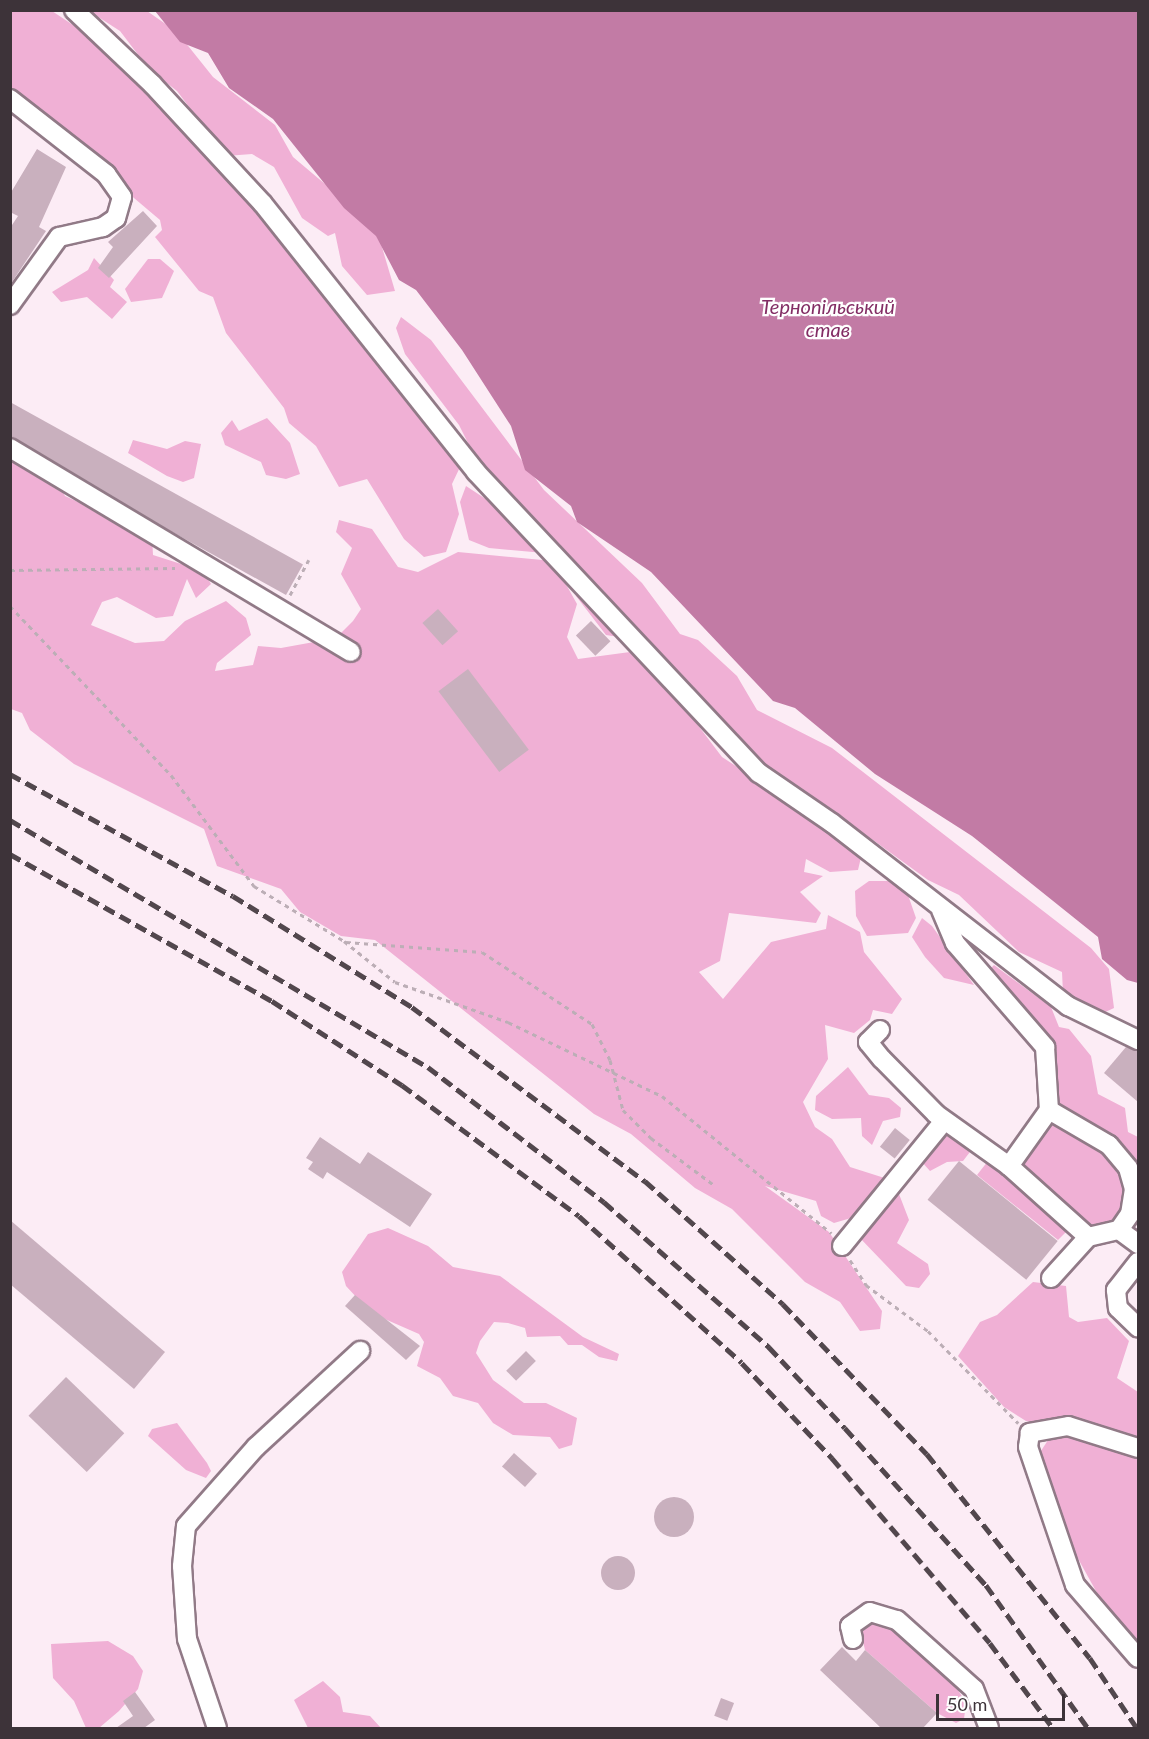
<!DOCTYPE html>
<meta charset="utf-8">
<style>
body{margin:0}
#map{position:relative;width:1149px;height:1739px;overflow:hidden;background:#fcecf5;font-family:Lato,sans-serif}
div>[style]{position:absolute}
[style*='--x']{left:calc(var(--x)*1px);top:calc(var(--y)*1px);width:calc(var(--w)*1px);rotate:calc(var(--a)*1deg)}
.green>*{inset:0;background:#f0b0d5}
.water>*{inset:0;background:#c27ba5}
.building>*{inset:0;background:#c9b0be;transform-origin:0 0}
.round{border-radius:50%}
.path>*{height:3px;margin-top:-1.5px;transform-origin:0;background:repeating-linear-gradient(90deg,#bcaeb6 0 4.5px,transparent 0 9px)}
.roads{filter:drop-shadow(2px 0 #917a87) drop-shadow(-2px 0 #917a87) drop-shadow(0 2px #917a87) drop-shadow(0 -2px #917a87)}
.minor>*{height:18px;margin:-9px;padding:0 9px;transform-origin:9px;border-radius:9px;background:#fff}
.rail>*{height:4.5px;margin-top:-2.25px;transform-origin:0;background:repeating-linear-gradient(90deg,#52474d 0 12px,transparent 0 18px)}
span{translate:-50% -50%;white-space:nowrap;text-align:center;line-height:1.15;-webkit-text-stroke:4.5px #fff;paint-order:stroke}
.water-label{font-size:20px;color:#832e65;font-style:italic}
.frame{position:absolute;inset:0;border:12px solid #3d3339;pointer-events:none}
.scale{position:absolute;left:936px;top:1694px;width:129px;height:27px;box-sizing:border-box;border:3px solid #3d3339;border-top:0;padding-left:8px;font-size:18px;line-height:21px;white-space:nowrap;color:#3d3339;-webkit-text-stroke:4px #fff;paint-order:stroke}
</style>
<div id="map">
<div class="green">
<i style="clip-path:polygon(11px 11px,52px 11px,91px 37px,151px 94px,159px 109px,193px 136px,241px 197px,257px 203px,461px 465px,452px 484px,459px 514px,446px 552px,424px 557px,404px 539px,367px 479px,339px 487px,316px 446px,289px 423px,284px 408px,226px 333px,213px 297px,199px 291px,155px 237px,162px 230px,160px 220px,11px 94px)"></i>
<i style="clip-path:polygon(89px 11px,147px 11px,177px 32px,213px 77px,275px 125px,293px 157px,376px 227px,395px 291px,367px 295px,342px 266px,335px 233px,328px 236px,302px 218px,274px 167px,252px 154px,226px 156px,177px 91px,149px 69px,120px 31px)"></i>
<i style="clip-path:polygon(94px 258px,114px 280px,110px 287px,127px 302px,112px 319px,87px 297px,61px 302px,52px 292px,88px 270px)"></i>
<i style="clip-path:polygon(148px 259px,160px 259px,174px 271px,162px 298px,131px 302px,125px 289px)"></i>
<i style="clip-path:polygon(401px 317px,431px 340px,544px 490px,642px 583px,680px 634px,698px 640px,737px 676px,757px 710px,832px 748px,1091px 948px,1109px 969px,1114px 1008px,1099px 1015px,1063px 993px,1062px 972px,1019px 952px,959px 895px,928px 880px,873px 840px,791px 798px,709px 721px,668px 663px,645px 641px,606px 635px,576px 596px,566px 572px,544px 553px,489px 548px,469px 540px,460px 502px,466px 486px,501px 509px,459px 425px,405px 354px,396px 328px)"></i>
<i style="clip-path:polygon(267px 418px,290px 443px,300px 474px,286px 479px,266px 475px,261px 462px,225px 445px,221px 433px,232px 420px,239px 431px)"></i>
<i style="clip-path:polygon(133px 440px,167px 449px,185px 441px,201px 444px,194px 478px,183px 482px,167px 476px,128px 453px)"></i>
<i style="clip-path:polygon(10px 450px,58px 482px,65px 496px,152px 536px,153px 555px,203px 571px,211px 584px,196px 598px,187px 579px,173px 616px,156px 618px,117px 597px,102px 602px,91px 625px,135px 643px,164px 641px,185px 621px,226px 601px,246px 618px,251px 635px,217px 663px,215px 671px,253px 665px,258px 646px,281px 648px,336px 638px,353px 621px,361px 609px,341px 574px,352px 548px,336px 532px,339px 520px,372px 529px,398px 567px,418px 572px,458px 552px,553px 561px,577px 604px,567px 637px,578px 659px,630px 652px,669px 687px,722px 757px,863px 849px,858px 870px,830px 872px,806px 859px,804px 872px,823px 876px,800px 892px,821px 913px,816px 923px,729px 913px,720px 961px,699px 972px,723px 999px,771px 942px,826px 929px,828px 915px,860px 932px,864px 952px,902px 999px,892px 1014px,873px 1010px,870px 1020px,854px 1033px,825px 1025px,828px 1059px,803px 1102px,815px 1127px,832px 1139px,850px 1167px,894px 1181px,909px 1220px,897px 1243px,928px 1264px,930px 1274px,919px 1288px,906px 1286px,859px 1237px,868px 1228px,851px 1218px,834px 1223px,821px 1216px,816px 1201px,765px 1186px,829px 1232px,882px 1311px,880px 1329px,860px 1331px,840px 1302px,805px 1282px,732px 1209px,695px 1188px,631px 1134px,594px 1114px,375px 940px,341px 936px,300px 912px,281px 889px,217px 866px,204px 829px,74px 764px,30px 730px,22px 713px,11px 709px)"></i>
<i style="clip-path:polygon(869px 881px,892px 881px,908px 895px,916px 918px,908px 933px,867px 936px,856px 916px,855px 891px)"></i>
<i style="clip-path:polygon(922px 918px,932px 926px,974px 985px,944px 978px,925px 957px,912px 937px)"></i>
<i style="clip-path:polygon(994px 965px,1051px 1007px,1059px 1027px,1069px 1029px,1091px 1056px,1098px 1094px,1125px 1108px,1128px 1132px,1138px 1137px,1138px 1174px,1118px 1222px,1093px 1228px,1081px 1223px,1021px 1166px,1048px 1123px,1052px 1063px,983px 976px)"></i>
<i style="clip-path:polygon(848px 1067px,869px 1095px,889px 1098px,901px 1108px,900px 1117px,883px 1121px,872px 1145px,862px 1136px,861px 1118px,832px 1119px,815px 1110px,816px 1096px)"></i>
<i style="clip-path:polygon(958px 1117px,970px 1125px,973px 1148px,963px 1161px,947px 1162px,930px 1171px,921px 1161px)"></i>
<i style="clip-path:polygon(988px 1161px,1068px 1225px,1067px 1231px,1058px 1240px,977px 1175px)"></i>
<i style="clip-path:polygon(388px 1228px,428px 1246px,453px 1267px,500px 1276px,583px 1337px,619px 1354px,617px 1361px,599px 1357px,582px 1345px,568px 1345px,560px 1336px,527px 1337px,525px 1328px,508px 1323px,494px 1322px,480px 1341px,476px 1353px,493px 1380px,524px 1403px,546px 1403px,577px 1418px,572px 1445px,559px 1449px,550px 1437px,513px 1435px,493px 1423px,478px 1403px,453px 1396px,440px 1378px,417px 1366px,424px 1342px,419px 1334px,371px 1313px,346px 1286px,342px 1272px,368px 1234px)"></i>
<i style="clip-path:polygon(1033px 1282px,1066px 1286px,1069px 1317px,1078px 1322px,1107px 1318px,1129px 1341px,1117px 1378px,1138px 1392px,1138px 1443px,1026px 1421px,1004px 1407px,958px 1356px,980px 1322px,997px 1315px)"></i>
<i style="clip-path:polygon(177px 1423px,207px 1463px,211px 1471px,206px 1478px,186px 1470px,148px 1436px,152px 1429px)"></i>
<i style="clip-path:polygon(1060px 1433px,1138px 1454px,1138px 1646px,1102px 1602px,1065px 1535px,1039px 1454px,1050px 1437px)"></i>
<i style="clip-path:polygon(871px 1619px,893px 1628px,953px 1682px,966px 1703px,964px 1719px,956px 1723px,937px 1713px,865px 1650px,859px 1624px)"></i>
<i style="clip-path:polygon(108px 1641px,133px 1656px,143px 1671px,138px 1689px,119px 1711px,99px 1728px,86px 1728px,74px 1701px,53px 1678px,51px 1644px)"></i>
<i style="clip-path:polygon(323px 1681px,340px 1697px,343px 1712px,370px 1716px,381px 1728px,308px 1728px,294px 1700px)"></i>
</div>
<div class="water">
<i style="clip-path:polygon(155px 11px,1138px 11px,1138px 983px,1127px 980px,1102px 959px,1098px 937px,972px 836px,875px 774px,795px 708px,773px 701px,651px 572px,577px 522px,571px 506px,525px 470px,511px 426px,462px 350px,416px 290px,399px 280px,376px 236px,344px 208px,273px 119px,229px 88px,208px 53px,180px 42px)"></i>
</div>
<div class="building">
<i style="clip-path:polygon(37px 149px,66px 167px,39px 227px,46px 231px,10px 285px,10px 228px,18px 216px,10px 212px,10px 194px)"></i>
<i style="clip-path:polygon(143px 211px,157px 226px,109px 278px,98px 268px,113px 247px,108px 242px)"></i>
<i style="left:10px;top:402px;width:335px;height:35px;rotate:29deg"></i>
<i style="left:438px;top:609px;width:30px;height:21px;rotate:48deg"></i>
<i style="left:591px;top:621px;width:28px;height:21px;rotate:46deg"></i>
<i style="left:468px;top:669px;width:101px;height:37px;rotate:53deg"></i>
<i style="clip-path:polygon(1126px 1047px,1138px 1051px,1138px 1102px,1104px 1073px)"></i>
<i style="left:895px;top:1128px;width:19px;height:24px;rotate:39deg"></i>
<i style="clip-path:polygon(320px 1137px,360px 1164px,368px 1152px,432px 1194px,410px 1227px,327px 1172px,323px 1179px,308px 1169px,313px 1162px,306px 1158px)"></i>
<i style="left:959px;top:1161px;width:127px;height:50px;rotate:39deg"></i>
<i style="clip-path:polygon(10px 1220px,165px 1352px,134px 1389px,10px 1284px)"></i>
<i style="clip-path:polygon(355px 1295px,420px 1346px,406px 1360px,345px 1306px)"></i>
<i style="left:526px;top:1351px;width:14px;height:28px;rotate:45deg"></i>
<i style="left:66px;top:1377px;width:81px;height:54px;rotate:44deg"></i>
<i style="left:514px;top:1453px;width:31px;height:18px;rotate:42deg"></i>
<i class="round" style="left:654px;top:1497px;width:40px;height:40px"></i>
<i class="round" style="left:601px;top:1556px;width:34px;height:34px"></i>
<i style="clip-path:polygon(842px 1647px,856px 1661px,865px 1650px,937px 1713px,923px 1728px,881px 1728px,820px 1670px)"></i>
<i style="clip-path:polygon(135px 1692px,155px 1720px,144px 1728px,116px 1728px,133px 1716px,123px 1701px)"></i>
<i style="left:721px;top:1698px;width:14px;height:19px;rotate:21deg"></i>
</div>
<div class="path">
<i style="--x:10;--y:570;--w:165;--a:-0.7"></i>
<i style="--x:290;--y:595;--w:40;--a:-62"></i>
<i style="--x:10;--y:606;--w:233;--a:46.4"></i>
<i style="--x:171;--y:775;--w:139;--a:53.2"></i>
<i style="--x:254;--y:886;--w:105;--a:31.4"></i>
<i style="--x:344;--y:941;--w:65;--a:38.8"></i>
<i style="--x:395;--y:982;--w:120;--a:19.5"></i>
<i style="--x:508;--y:1022;--w:171;--a:25.7"></i>
<i style="--x:662;--y:1096;--w:218;--a:39"></i>
<i style="--x:346;--y:942;--w:136;--a:4.2"></i>
<i style="--x:482;--y:952;--w:131;--a:33.2"></i>
<i style="--x:592;--y:1024;--w:40;--a:63.4"></i>
<i style="--x:610;--y:1060;--w:52;--a:75.4"></i>
<i style="--x:623;--y:1110;--w:40;--a:45"></i>
<i style="--x:651;--y:1138;--w:79;--a:36.7"></i>
<i style="--x:850;--y:1260;--w:30;--a:57"></i>
<i style="--x:866;--y:1285;--w:77;--a:36.6"></i>
<i style="--x:928;--y:1331;--w:129;--a:45.6"></i>
</div>
<div class="roads">
<div class="minor">
<i style="--x:74;--y:10;--w:108;--a:43.5"></i>
<i style="--x:152;--y:84;--w:163;--a:47.2"></i>
<i style="--x:263;--y:204;--w:342;--a:51.5"></i>
<i style="--x:476;--y:472;--w:413;--a:46.8"></i>
<i style="--x:759;--y:773;--w:88;--a:34.4"></i>
<i style="--x:832;--y:823;--w:299;--a:37.8"></i>
<i style="--x:1068;--y:1006;--w:78;--a:25.9"></i>
<i style="--x:10;--y:99;--w:122;--a:38"></i>
<i style="--x:106;--y:174;--w:28;--a:55"></i>
<i style="--x:122;--y:197;--w:22;--a:106"></i>
<i style="--x:116;--y:218;--w:16;--a:145"></i>
<i style="--x:103;--y:227;--w:45;--a:167.2"></i>
<i style="--x:59;--y:237;--w:84;--a:125.8"></i>
<i style="--x:10;--y:448;--w:397;--a:30.9"></i>
<i style="--x:941;--y:910;--w:36;--a:67"></i>
<i style="--x:955;--y:943;--w:138;--a:49.1"></i>
<i style="--x:1045;--y:1047;--w:63;--a:86.4"></i>
<i style="--x:1049;--y:1110;--w:69;--a:125.5"></i>
<i style="--x:1009;--y:1166;--w:106;--a:41.9"></i>
<i style="--x:1088;--y:1237;--w:32;--a:-13"></i>
<i style="--x:1119;--y:1230;--w:24;--a:36"></i>
<i style="--x:880;--y:1030;--w:17;--a:135"></i>
<i style="--x:868;--y:1042;--w:22;--a:51"></i>
<i style="--x:882;--y:1059;--w:77;--a:45.5"></i>
<i style="--x:936;--y:1114;--w:90;--a:35.5"></i>
<i style="--x:1049;--y:1110;--w:69;--a:30.3"></i>
<i style="--x:1109;--y:1145;--w:30;--a:50"></i>
<i style="--x:1128;--y:1168;--w:22;--a:74"></i>
<i style="--x:1134;--y:1189;--w:25;--a:99"></i>
<i style="--x:1130;--y:1214;--w:19;--a:125"></i>
<i style="--x:842;--y:1246;--w:161;--a:-50.8"></i>
<i style="--x:1138;--y:1262;--w:36;--a:128"></i>
<i style="--x:1116;--y:1290;--w:18;--a:84"></i>
<i style="--x:1118;--y:1308;--w:28;--a:44"></i>
<i style="--x:1051;--y:1278;--w:55;--a:-47.9"></i>
<i style="--x:1138;--y:1448;--w:73;--a:-162.6"></i>
<i style="--x:1068;--y:1426;--w:39;--a:170"></i>
<i style="--x:1030;--y:1433;--w:14;--a:98"></i>
<i style="--x:1028;--y:1447;--w:146;--a:71.2"></i>
<i style="--x:1075;--y:1585;--w:96;--a:49.2"></i>
<i style="--x:853;--y:1639;--w:13;--a:-103"></i>
<i style="--x:850;--y:1626;--w:24;--a:-35"></i>
<i style="--x:870;--y:1612;--w:28;--a:17"></i>
<i style="--x:897;--y:1620;--w:103;--a:41.9"></i>
<i style="--x:974;--y:1689;--w:42;--a:69"></i>
<i style="--x:217;--y:1728;--w:94;--a:-108.6"></i>
<i style="--x:187;--y:1639;--w:73;--a:-93.9"></i>
<i style="--x:182;--y:1566;--w:40;--a:-84.3"></i>
<i style="--x:186;--y:1526;--w:106;--a:-48.5"></i>
<i style="--x:256;--y:1447;--w:142;--a:-42.7"></i>
</div>
</div>
<div class="rail">
<i style="--x:10;--y:774;--w:254;--a:28.7"></i>
<i style="--x:233;--y:896;--w:211;--a:31.8"></i>
<i style="--x:412;--y:1007;--w:291;--a:36.8"></i>
<i style="--x:645;--y:1181;--w:185;--a:41.7"></i>
<i style="--x:783;--y:1304;--w:208;--a:46.2"></i>
<i style="--x:927;--y:1454;--w:261;--a:51.4"></i>
<i style="--x:1090;--y:1658;--w:84;--a:56.1"></i>
<i style="--x:10;--y:820;--w:486;--a:30.6"></i>
<i style="--x:428;--y:1067;--w:222;--a:37.5"></i>
<i style="--x:604;--y:1202;--w:220;--a:41.3"></i>
<i style="--x:769;--y:1347;--w:111;--a:46.8"></i>
<i style="--x:845;--y:1428;--w:211;--a:48.1"></i>
<i style="--x:986;--y:1585;--w:176;--a:54.5"></i>
<i style="--x:10;--y:854;--w:300;--a:29.3"></i>
<i style="--x:272;--y:1001;--w:155;--a:32.9"></i>
<i style="--x:402;--y:1085;--w:220;--a:36.5"></i>
<i style="--x:579;--y:1216;--w:219;--a:42"></i>
<i style="--x:742;--y:1363;--w:131;--a:46.5"></i>
<i style="--x:832;--y:1458;--w:243;--a:49.5"></i>
<i style="--x:990;--y:1643;--w:106;--a:53.5"></i>
</div>
<div class="water-label">
<span style="left:828px;top:318px">Тернопільський<br>став</span>
</div>
<div class="frame"></div>
<div class="scale">50 m</div>
</div>
